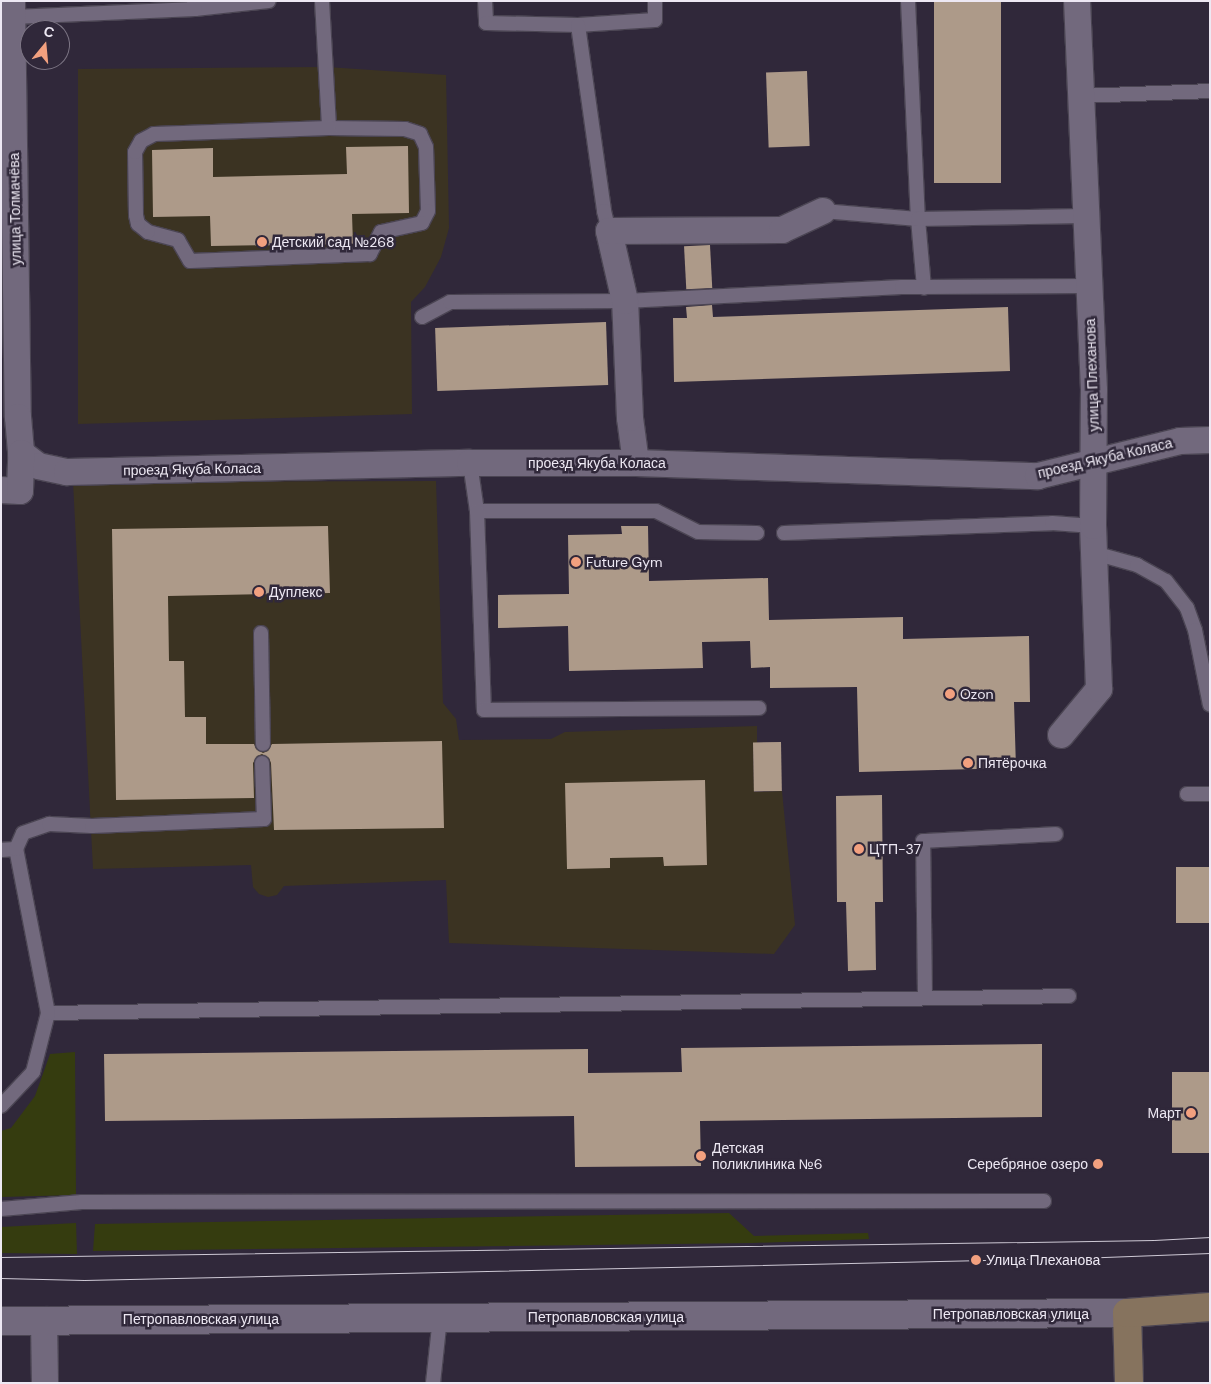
<!DOCTYPE html>
<meta charset="utf-8">
<style>
body{margin:0}
#map{position:relative;width:1211px;height:1384px;overflow:hidden;background:#30283a;font-family:"DM Sans",sans-serif}
div>[style]{position:absolute}
[style*='--x']{left:calc(var(--x)*1px);top:calc(var(--y)*1px);width:calc(var(--w)*1px);rotate:calc(var(--a)*1deg)}
.education>*{inset:0;background:#3b3322}
.green>*{inset:0;background:#353c0f}
.building>*{inset:0;background:#ad9a89;transform-origin:0 0}
.roads{filter:drop-shadow(1px 0 #4b4553) drop-shadow(-1px 0 #4b4553) drop-shadow(0 1px #4b4553) drop-shadow(0 -1px #4b4553)}
.service>*{height:14px;margin:-7px;padding:0 7px;transform-origin:7px;border-radius:7px;background:#72697d}
.minor>*{height:26px;margin:-13px;padding:0 13px;transform-origin:13px;border-radius:13px;background:#72697d}
.tertiary>*{height:28px;margin:-14px;padding:0 14px;transform-origin:14px;border-radius:14px;background:#72697d}
.secondary>*{height:28px;margin:-14px;padding:0 14px;transform-origin:14px;border-radius:14px;background:#86735e}
.tram>*{height:1px;margin:-0.5px;padding:0 0.5px;transform-origin:0.5px;border-radius:0.5px;background:#cec9d5}
.dots>*{width:14px;height:14px;translate:-50% -50%;box-sizing:border-box;border:2px solid #30283a;border-radius:50%}
span{translate:-50% -50%;white-space:nowrap;text-align:center;line-height:1.15;-webkit-text-stroke:5px #30283a;paint-order:stroke}
.street-label{font-size:14px;color:#ede8f3}
.poi-label{font-size:14px;color:#ede8f3}
.left{translate:0 -50%;text-align:left}
.right{translate:-100% -50%;text-align:right}
.frame{position:absolute;inset:0;border:2px solid #ede8f3;pointer-events:none}
.north{position:absolute;left:20px;top:20px;width:50px;height:50px;box-sizing:border-box;background:#30283a;border:1px solid #7c7584;border-radius:50%;rotate:17deg;font-size:14px;font-weight:700;line-height:20px;text-align:center;color:#ede8f3}
.north::after{content:'';display:block;margin:auto;width:18px;height:22px;background:#f2a07f;clip-path:polygon(50% 0,100% 100%,50% 72%,0 100%)}
</style>
<div id="map">
<div class="education">
<i style="clip-path:polygon(327px 67px,446px 75px,449px 228px,441px 257px,425px 287px,411px 302px,412px 414px,78px 424px,78px 69px)"></i>
<i style="clip-path:polygon(436px 481px,443px 703px,456px 719px,459px 740px,551px 739px,565px 732px,757px 726px,757px 743px,753px 743px,754px 792px,782px 791px,795px 925px,774px 954px,449px 943px,446px 880px,284px 886px,277px 895px,268px 897px,259px 894px,253px 887px,251px 865px,93px 869px,73px 482px)"></i>
</div>
<div class="green">
<i style="clip-path:polygon(75px 1052px,76px 1195px,1px 1197px,1px 1131px,11px 1128px,35px 1096px,50px 1054px)"></i>
<i style="clip-path:polygon(729px 1213px,754px 1236px,868px 1233px,869px 1239px,752px 1243px,93px 1251px,95px 1224px)"></i>
<i style="clip-path:polygon(76px 1223px,77px 1254px,1px 1253px,1px 1227px)"></i>
</div>
<div class="building">
<i style="left:934px;top:1px;width:67px;height:182px"></i>
<i style="left:807px;top:71px;width:75px;height:41px;rotate:88deg"></i>
<i style="clip-path:polygon(408px 146px,409px 213px,352px 214px,353px 244px,211px 246px,210px 216px,153px 217px,152px 150px,213px 148px,213px 177px,347px 174px,346px 147px)"></i>
<i style="left:710px;top:245px;width:43px;height:26px;rotate:87deg"></i>
<i style="clip-path:polygon(712px 305px,713px 317px,1008px 307px,1010px 371px,674px 382px,673px 318px,687px 318px,686px 307px)"></i>
<i style="left:606px;top:322px;width:63px;height:171px;rotate:88deg"></i>
<i style="clip-path:polygon(328px 526px,330px 593px,168px 596px,169px 661px,184px 661px,185px 717px,206px 717px,206px 744px,254px 744px,256px 749px,263px 753px,268px 751px,272px 744px,442px 741px,444px 828px,274px 830px,271px 763px,269px 758px,262px 754px,257px 756px,253px 763px,254px 798px,116px 800px,112px 529px)"></i>
<i style="clip-path:polygon(621px 526px,648px 526px,649px 581px,768px 578px,769px 620px,903px 617px,903px 639px,1029px 636px,1030px 702px,1014px 702px,1016px 768px,859px 772px,857px 687px,770px 688px,770px 667px,751px 668px,750px 641px,702px 642px,703px 668px,569px 671px,568px 626px,498px 628px,498px 595px,569px 594px,568px 535px,622px 534px)"></i>
<i style="left:781px;top:742px;width:49px;height:28px;rotate:89deg"></i>
<i style="clip-path:polygon(705px 780px,707px 865px,664px 866px,663px 857px,610px 858px,610px 868px,567px 869px,565px 783px)"></i>
<i style="clip-path:polygon(882px 795px,883px 902px,875px 902px,876px 970px,848px 971px,846px 902px,837px 902px,836px 796px)"></i>
<i style="left:1176px;top:867px;width:34px;height:56px"></i>
<i style="clip-path:polygon(1042px 1044px,1042px 1117px,700px 1121px,701px 1166px,575px 1167px,574px 1116px,105px 1121px,104px 1054px,588px 1049px,588px 1073px,682px 1072px,681px 1048px)"></i>
<i style="left:1210px;top:1072px;width:81px;height:38px;rotate:90deg"></i>
</div>
<div class="roads">
<div class="service">
<i style="--x:194;--y:1;--w:8;--a:83"></i>
<i style="--x:195;--y:9;--w:74;--a:-6.2"></i>
<i style="--x:322;--y:1;--w:127;--a:86.8"></i>
<i style="--x:329;--y:128;--w:76;--a:0.8"></i>
<i style="--x:405;--y:129;--w:16;--a:18"></i>
<i style="--x:420;--y:134;--w:14;--a:65"></i>
<i style="--x:426;--y:147;--w:64;--a:88.2"></i>
<i style="--x:428;--y:211;--w:13;--a:117"></i>
<i style="--x:422;--y:223;--w:42;--a:167.6"></i>
<i style="--x:381;--y:232;--w:25;--a:117"></i>
<i style="--x:370;--y:254;--w:180;--a:177.8"></i>
<i style="--x:190;--y:261;--w:24;--a:-120"></i>
<i style="--x:178;--y:240;--w:31;--a:-165"></i>
<i style="--x:148;--y:232;--w:13;--a:-141"></i>
<i style="--x:138;--y:224;--w:9;--a:-103"></i>
<i style="--x:136;--y:215;--w:63;--a:-90.9"></i>
<i style="--x:135;--y:152;--w:13;--a:-61"></i>
<i style="--x:141;--y:141;--w:15;--a:-28"></i>
<i style="--x:154;--y:134;--w:175;--a:-2"></i>
<i style="--x:485;--y:1;--w:22;--a:87"></i>
<i style="--x:486;--y:23;--w:92;--a:1.2"></i>
<i style="--x:578;--y:25;--w:77;--a:-3.7"></i>
<i style="--x:655;--y:20;--w:19;--a:-90"></i>
<i style="--x:908;--y:1;--w:218;--a:87.4"></i>
<i style="--x:918;--y:219;--w:69;--a:85"></i>
<i style="--x:13;--y:17;--w:182;--a:-2.5"></i>
<i style="--x:578;--y:25;--w:188;--a:82"></i>
<i style="--x:604;--y:211;--w:21;--a:76"></i>
<i style="--x:1081;--y:96;--w:129;--a:-2.2"></i>
<i style="--x:823;--y:211;--w:95;--a:4.8"></i>
<i style="--x:918;--y:219;--w:166;--a:-1"></i>
<i style="--x:422;--y:317;--w:32;--a:-28"></i>
<i style="--x:450;--y:302;--w:175;--a:-0.3"></i>
<i style="--x:625;--y:301;--w:277;--a:-2.9"></i>
<i style="--x:902;--y:287;--w:186;--a:-0.3"></i>
<i style="--x:470;--y:463;--w:49;--a:81.7"></i>
<i style="--x:477;--y:511;--w:179;--a:0"></i>
<i style="--x:656;--y:511;--w:47;--a:26.6"></i>
<i style="--x:698;--y:532;--w:59;--a:1"></i>
<i style="--x:477;--y:511;--w:199;--a:88"></i>
<i style="--x:484;--y:710;--w:275;--a:-0.4"></i>
<i style="--x:784;--y:533;--w:268;--a:-2.1"></i>
<i style="--x:1052;--y:523;--w:41;--a:4.2"></i>
<i style="--x:1094;--y:553;--w:45;--a:15.6"></i>
<i style="--x:1137;--y:565;--w:33;--a:29"></i>
<i style="--x:1166;--y:581;--w:34;--a:52"></i>
<i style="--x:1187;--y:608;--w:23;--a:70"></i>
<i style="--x:1195;--y:630;--w:76;--a:78.7"></i>
<i style="--x:261;--y:633;--w:111;--a:89"></i>
<i style="--x:1187;--y:794;--w:23;--a:0"></i>
<i style="--x:1;--y:850;--w:15;--a:-4"></i>
<i style="--x:925;--y:997;--w:156;--a:-90.7"></i>
<i style="--x:923;--y:841;--w:133;--a:-3"></i>
<i style="--x:48;--y:1013;--w:1021;--a:-0.95"></i>
<i style="--x:1;--y:1106;--w:47;--a:-46.7"></i>
<i style="--x:33;--y:1072;--w:61;--a:-75.7"></i>
<i style="--x:48;--y:1013;--w:167;--a:-101"></i>
<i style="--x:16;--y:849;--w:17;--a:-66"></i>
<i style="--x:23;--y:833;--w:28;--a:-19"></i>
<i style="--x:49;--y:824;--w:43;--a:2.7"></i>
<i style="--x:92;--y:826;--w:172;--a:-2.3"></i>
<i style="--x:264;--y:819;--w:56;--a:-92"></i>
<i style="--x:1;--y:1209;--w:81;--a:-4.9"></i>
<i style="--x:82;--y:1202;--w:962;--a:-0.06"></i>
<i style="--x:433;--y:1383;--w:65;--a:-83.9"></i>
</div>
<div class="minor">
<i style="--x:12;--y:1;--w:416;--a:89.2"></i>
<i style="--x:18;--y:417;--w:36;--a:85"></i>
<i style="--x:21;--y:453;--w:21;--a:37"></i>
<i style="--x:38;--y:466;--w:30;--a:12"></i>
<i style="--x:67;--y:472;--w:403;--a:-1.3"></i>
<i style="--x:470;--y:463;--w:166;--a:0"></i>
<i style="--x:636;--y:463;--w:402;--a:1.9"></i>
<i style="--x:1038;--y:476;--w:146;--a:-13.8"></i>
<i style="--x:1180;--y:441;--w:30;--a:-2"></i>
<i style="--x:636;--y:463;--w:45;--a:-97.6"></i>
<i style="--x:630;--y:418;--w:117;--a:-92.4"></i>
<i style="--x:625;--y:301;--w:72;--a:-102.9"></i>
<i style="--x:609;--y:231;--w:173;--a:-0.3"></i>
<i style="--x:782;--y:230;--w:45;--a:-24.9"></i>
<i style="--x:1;--y:490;--w:19;--a:3"></i>
<i style="--x:20;--y:491;--w:38;--a:-88"></i>
<i style="--x:1061;--y:735;--w:60;--a:-50.4"></i>
<i style="--x:1099;--y:689;--w:163;--a:-92.1"></i>
<i style="--x:1093;--y:526;--w:136;--a:-89.6"></i>
<i style="--x:1094;--y:390;--w:389;--a:-92.5"></i>
<i style="--x:44;--y:1320;--w:63;--a:89.1"></i>
</div>
<div class="tertiary">
<i style="--x:1;--y:1321;--w:1126;--a:-0.41"></i>
</div>
<div class="secondary">
<i style="--x:1129;--y:1383;--w:70;--a:-91.6"></i>
<i style="--x:1127;--y:1313;--w:83;--a:-4.1"></i>
</div>
</div>
<div class="tram">
<i style="--x:1;--y:1257;--w:1153;--a:-0.84"></i>
<i style="--x:1154;--y:1240;--w:56;--a:-3.1"></i>
<i style="--x:1;--y:1278;--w:83;--a:1.4"></i>
<i style="--x:84;--y:1280;--w:994;--a:-1.27"></i>
<i style="--x:1078;--y:1258;--w:132;--a:-2.2"></i>
</div>
<div class="dots">
<i style="left:262px;top:242px;background:#f2a07f"></i>
<i style="left:576px;top:562px;background:#f2a07f"></i>
<i style="left:259px;top:592px;background:#f2a07f"></i>
<i style="left:950px;top:694px;background:#f2a07f"></i>
<i style="left:968px;top:763px;background:#f2a07f"></i>
<i style="left:859px;top:849px;background:#f2a07f"></i>
<i style="left:1191px;top:1113px;background:#f2a07f"></i>
<i style="left:701px;top:1156px;background:#f2a07f"></i>
<i style="left:1098px;top:1164px;background:#f2a07f"></i>
<i style="left:976px;top:1260px;background:#f2a07f"></i>
</div>
<div class="street-label">
<span style="left:15px;top:209px;rotate:-91deg">улица Толмачёва</span>
<span style="left:1092px;top:375px;rotate:-92deg">улица Плеханова</span>
<span style="left:1105px;top:458px;rotate:-13deg">проезд Якуба Коласа</span>
<span style="left:597px;top:463px">проезд Якуба Коласа</span>
<span style="left:192px;top:469px;rotate:-1deg">проезд Якуба Коласа</span>
<span style="left:1011px;top:1314px">Петропавловская улица</span>
<span style="left:606px;top:1317px">Петропавловская улица</span>
<span style="left:201px;top:1319px">Петропавловская улица</span>
</div>
<div class="poi-label">
<span class="left" style="left:272px;top:242px">Детский сад №268</span>
<span class="left" style="left:586px;top:562px">Future Gym</span>
<span class="left" style="left:269px;top:592px">Дуплекс</span>
<span class="left" style="left:960px;top:694px">Ozon</span>
<span class="left" style="left:978px;top:763px">Пятёрочка</span>
<span class="left" style="left:869px;top:849px">ЦТП-37</span>
<span class="right" style="left:1181px;top:1113px">Март</span>
<span class="left" style="left:712px;top:1156px">Детская<br>поликлиника №6</span>
<span class="right" style="left:1088px;top:1164px">Серебряное озеро</span>
<span class="left" style="left:986px;top:1260px">Улица Плеханова</span>
</div>
<div class="frame"></div>
<div class="north">С</div>
</div>
